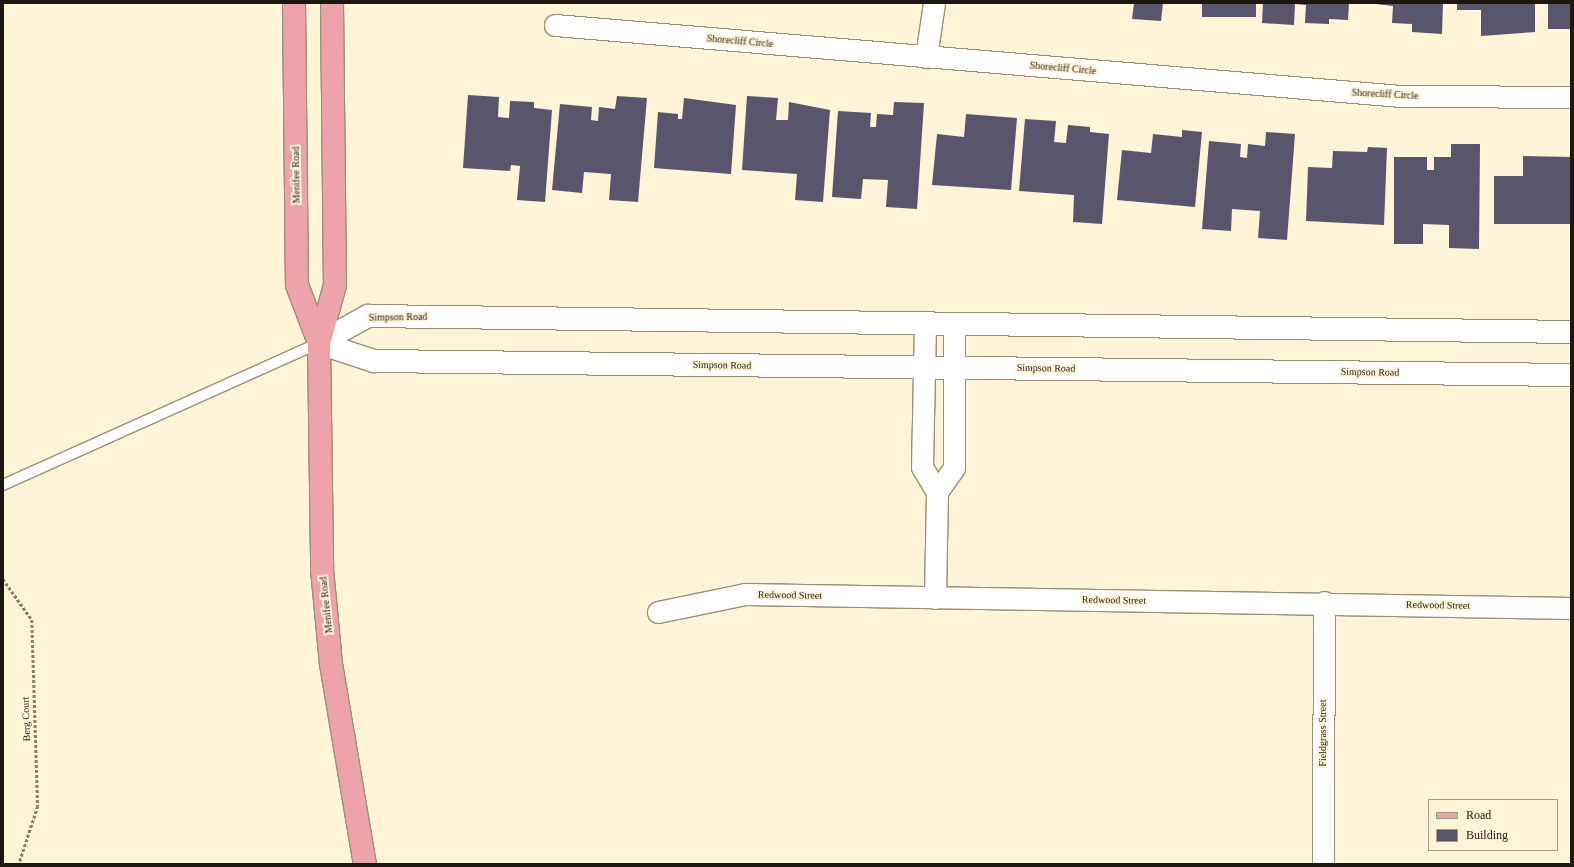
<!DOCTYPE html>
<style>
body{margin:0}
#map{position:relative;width:1574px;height:867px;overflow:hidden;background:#fff3d8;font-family:Georgia,serif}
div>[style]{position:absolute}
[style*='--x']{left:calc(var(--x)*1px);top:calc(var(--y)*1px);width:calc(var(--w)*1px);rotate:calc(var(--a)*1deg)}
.building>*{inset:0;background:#58556c;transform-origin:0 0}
.path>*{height:2.5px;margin-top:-1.25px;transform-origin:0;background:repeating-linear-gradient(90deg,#877f6e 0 3px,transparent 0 5px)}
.roads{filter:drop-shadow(1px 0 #9a8f77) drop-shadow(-1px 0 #9a8f77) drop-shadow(0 1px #9a8f77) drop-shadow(0 -1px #9a8f77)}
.lane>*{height:10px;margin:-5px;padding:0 5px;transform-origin:5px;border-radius:5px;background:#fff}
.street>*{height:21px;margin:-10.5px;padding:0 10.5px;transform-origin:10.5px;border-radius:10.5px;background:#fff}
.secondary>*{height:22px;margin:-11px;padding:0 11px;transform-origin:11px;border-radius:11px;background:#fff}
.primary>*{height:22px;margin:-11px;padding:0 11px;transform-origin:11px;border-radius:11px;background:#eea3aa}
span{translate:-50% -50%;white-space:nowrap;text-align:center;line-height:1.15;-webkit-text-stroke:4px #fff3d8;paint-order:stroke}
.street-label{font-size:10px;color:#1d180f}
.frame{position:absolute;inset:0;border:4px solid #1d180f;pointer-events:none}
.legend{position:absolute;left:1428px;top:799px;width:130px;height:52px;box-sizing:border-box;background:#fff3d8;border:1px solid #a59b88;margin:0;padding:5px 7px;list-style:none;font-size:12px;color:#1d180f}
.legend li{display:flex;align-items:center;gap:8px;height:20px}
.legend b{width:20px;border:1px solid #a59b88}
</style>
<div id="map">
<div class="building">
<i style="clip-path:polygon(1134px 3px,1163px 3px,1161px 21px,1132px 19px)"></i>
<i style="left:1202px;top:3px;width:54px;height:14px"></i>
<i style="clip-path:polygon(1263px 3px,1349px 3px,1348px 20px,1329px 19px,1329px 24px,1305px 23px,1306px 5px,1295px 4px,1294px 25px,1262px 23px)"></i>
<i style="clip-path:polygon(1367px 3px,1443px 3px,1442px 34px,1412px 32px,1412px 24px,1392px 23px,1393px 6px)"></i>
<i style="clip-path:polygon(1457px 3px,1535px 3px,1535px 32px,1481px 36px,1481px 10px,1457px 10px)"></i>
<i style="left:1548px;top:3px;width:23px;height:26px"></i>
<i style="clip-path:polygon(468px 95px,499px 97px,498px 117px,509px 118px,510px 101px,534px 102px,534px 108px,552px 110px,545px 202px,517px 200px,520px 166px,511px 165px,510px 171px,463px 168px)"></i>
<i style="clip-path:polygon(617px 96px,647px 98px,638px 202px,609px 200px,611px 174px,584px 172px,582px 193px,552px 190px,560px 104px,592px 107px,591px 120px,598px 121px,599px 107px,615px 109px)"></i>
<i style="clip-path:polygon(747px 96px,778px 98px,776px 120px,788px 120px,789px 102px,830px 110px,823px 202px,795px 200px,797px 174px,742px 170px)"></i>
<i style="clip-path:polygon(684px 98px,736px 105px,731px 174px,654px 168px,658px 112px,678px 114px,678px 119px,682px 119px)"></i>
<i style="clip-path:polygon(894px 102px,924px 103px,917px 209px,886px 207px,888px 180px,863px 179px,861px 199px,832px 197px,838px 111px,871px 113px,870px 127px,876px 127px,877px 114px,893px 115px)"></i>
<i style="clip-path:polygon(966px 114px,1017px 118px,1011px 190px,932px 185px,937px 134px,964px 137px)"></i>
<i style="clip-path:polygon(1025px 119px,1056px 121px,1054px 142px,1066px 143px,1068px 125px,1090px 127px,1090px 132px,1109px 134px,1102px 224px,1073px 222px,1074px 195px,1019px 191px)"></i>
<i style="clip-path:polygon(1182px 130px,1202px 132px,1195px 207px,1117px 200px,1122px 150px,1151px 153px,1153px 134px,1182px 137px)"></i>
<i style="clip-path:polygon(1266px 132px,1295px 134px,1287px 240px,1258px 238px,1260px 211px,1232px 209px,1231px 231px,1202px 229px,1209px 141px,1241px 144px,1240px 157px,1247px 158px,1248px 144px,1265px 146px)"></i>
<i style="clip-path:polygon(1451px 144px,1480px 144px,1479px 249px,1449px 248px,1449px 225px,1423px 224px,1423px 244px,1394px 244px,1394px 157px,1427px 157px,1427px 170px,1434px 170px,1434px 157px,1451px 157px)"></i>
<i style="clip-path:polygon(1368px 147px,1387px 148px,1384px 225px,1306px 221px,1308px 167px,1332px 168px,1333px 151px,1367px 152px)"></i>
<i style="clip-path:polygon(1523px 156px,1571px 157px,1570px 224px,1494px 224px,1494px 176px,1523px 176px)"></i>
</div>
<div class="path">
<i style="--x:3;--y:579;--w:50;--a:54.7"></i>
<i style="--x:32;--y:620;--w:186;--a:88.2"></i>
<i style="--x:38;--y:806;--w:61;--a:108.1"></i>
</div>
<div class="roads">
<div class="lane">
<i style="--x:3;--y:485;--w:346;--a:-24.2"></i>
</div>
<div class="street">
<i style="--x:555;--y:25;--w:849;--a:4.8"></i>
<i style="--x:1401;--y:96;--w:170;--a:0.3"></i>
<i style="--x:926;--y:57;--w:55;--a:-81.6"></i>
<i style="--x:925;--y:324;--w:143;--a:91.2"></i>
<i style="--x:922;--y:467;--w:29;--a:59"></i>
<i style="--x:937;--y:492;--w:106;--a:91.1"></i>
<i style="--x:937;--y:492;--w:29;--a:-55"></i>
<i style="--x:954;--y:468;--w:143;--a:-90"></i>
<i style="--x:658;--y:612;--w:89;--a:-11.7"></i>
<i style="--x:745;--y:594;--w:826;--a:0.97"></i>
<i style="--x:1323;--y:864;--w:262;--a:-89.8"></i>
</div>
<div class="secondary">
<i style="--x:319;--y:343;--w:56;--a:-28.9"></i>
<i style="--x:368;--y:316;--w:1203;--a:0.76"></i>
<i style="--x:319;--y:343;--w:58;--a:18.1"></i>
<i style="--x:374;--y:361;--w:1197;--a:0.67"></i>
</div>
<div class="primary">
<i style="--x:294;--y:3;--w:282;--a:89.4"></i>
<i style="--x:297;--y:285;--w:62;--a:69.2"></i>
<i style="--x:332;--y:3;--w:282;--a:89.4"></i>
<i style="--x:335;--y:285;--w:60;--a:105.4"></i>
<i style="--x:319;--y:343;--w:226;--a:89.2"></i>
<i style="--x:322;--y:569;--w:95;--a:84.6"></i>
<i style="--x:331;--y:664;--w:203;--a:80.4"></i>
</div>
</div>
<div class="street-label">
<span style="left:740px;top:41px;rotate:5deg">Shorecliff Circle</span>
<span style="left:1063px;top:68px;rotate:5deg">Shorecliff Circle</span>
<span style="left:1385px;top:94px;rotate:3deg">Shorecliff Circle</span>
<span style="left:296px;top:175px;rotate:-91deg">Menifee Road</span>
<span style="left:398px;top:317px;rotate:-1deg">Simpson Road</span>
<span style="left:722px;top:365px;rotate:1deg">Simpson Road</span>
<span style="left:1046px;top:368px;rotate:1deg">Simpson Road</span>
<span style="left:1370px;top:372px;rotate:1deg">Simpson Road</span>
<span style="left:790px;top:595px;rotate:1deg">Redwood Street</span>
<span style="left:1114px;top:600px;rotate:1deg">Redwood Street</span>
<span style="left:326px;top:605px;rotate:-96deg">Menifee Road</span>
<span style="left:1438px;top:605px;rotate:1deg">Redwood Street</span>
<span style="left:26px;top:719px;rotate:-92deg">Berg Court</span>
<span style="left:1323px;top:733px;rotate:-90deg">Fieldgrass Street</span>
</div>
<div class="frame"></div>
<ul class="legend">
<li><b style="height:5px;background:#eea3aa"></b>Road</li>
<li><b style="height:11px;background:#58556c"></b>Building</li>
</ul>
</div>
